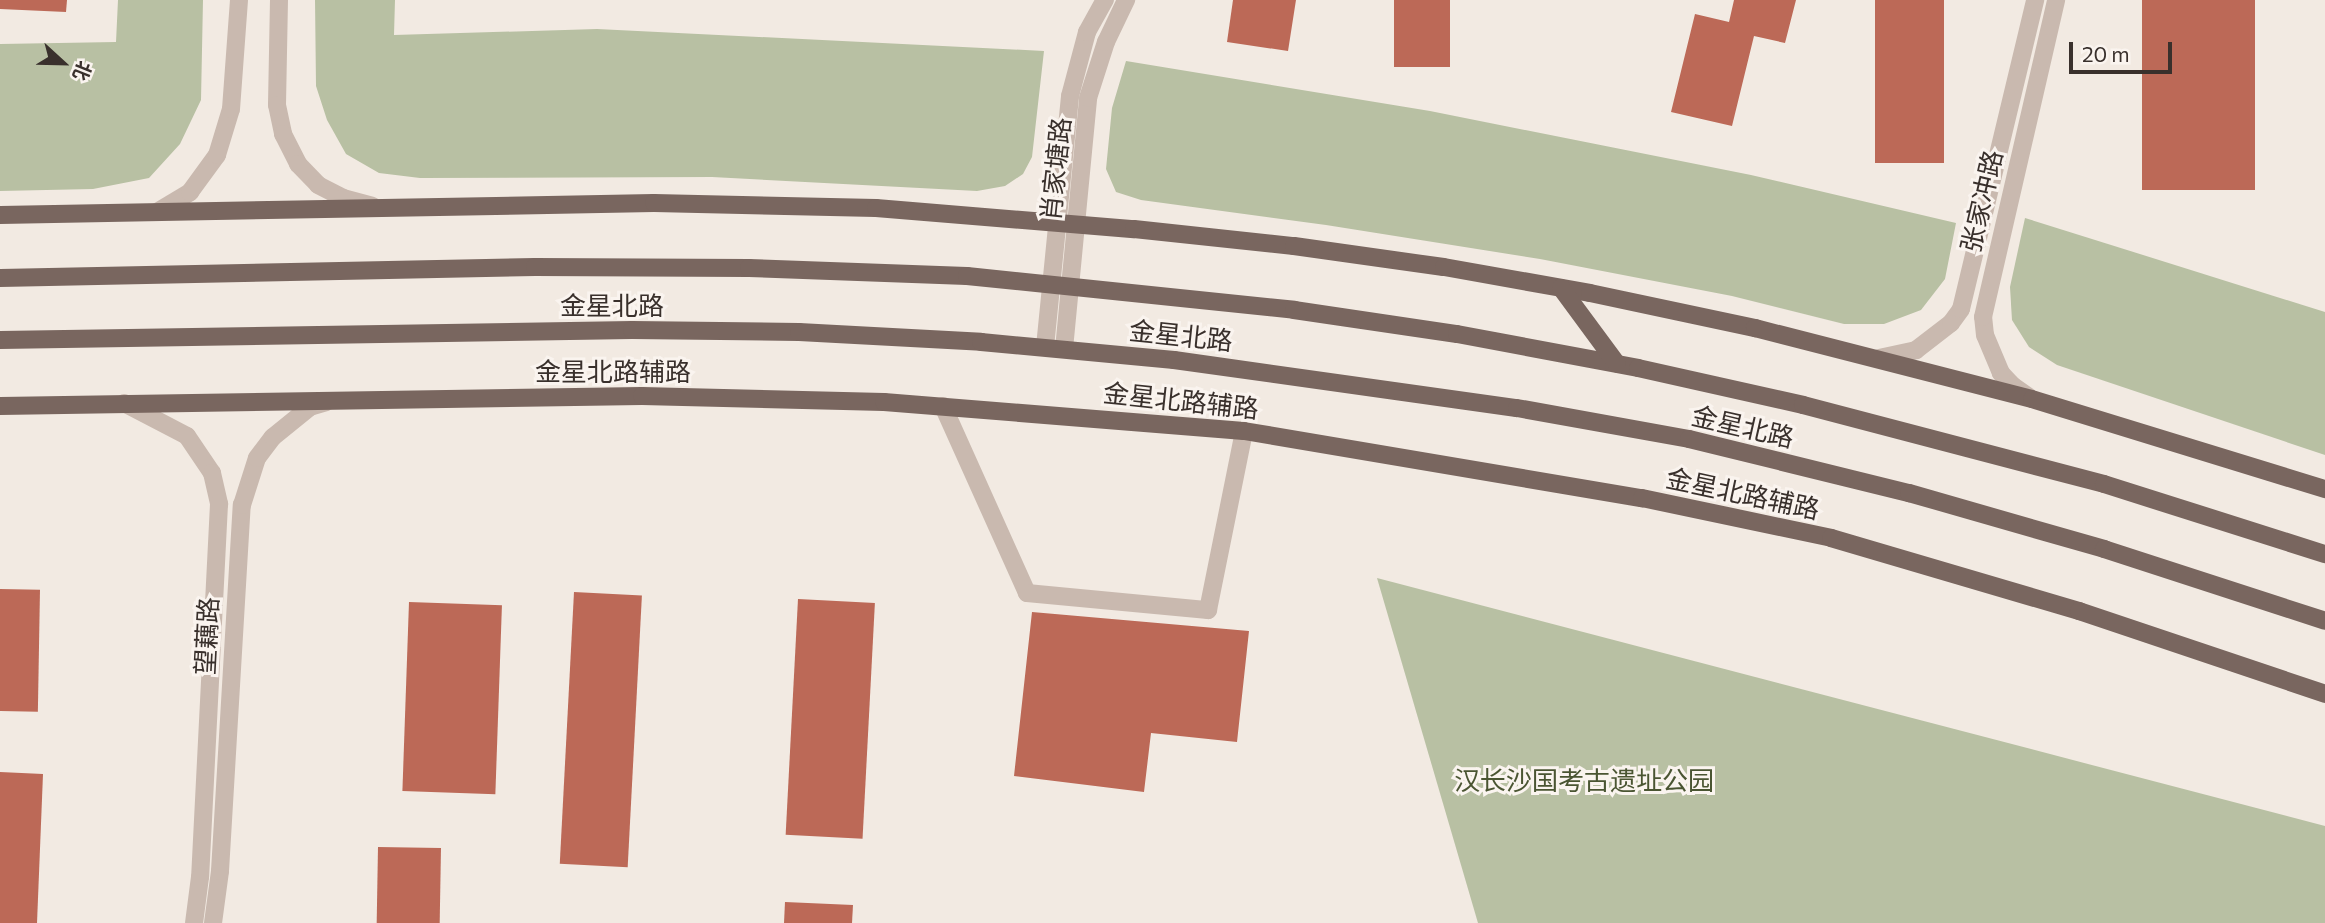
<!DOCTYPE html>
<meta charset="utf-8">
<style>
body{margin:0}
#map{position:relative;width:2325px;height:923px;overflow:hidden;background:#f2eae2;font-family:Commissioner,"Noto Sans SC",sans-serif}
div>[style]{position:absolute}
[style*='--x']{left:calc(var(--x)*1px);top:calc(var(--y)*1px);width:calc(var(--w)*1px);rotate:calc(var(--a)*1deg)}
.green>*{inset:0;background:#b8c0a3}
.building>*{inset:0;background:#bc6957;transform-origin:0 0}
.minor>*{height:18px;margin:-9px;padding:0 9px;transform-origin:9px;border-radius:9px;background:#c9b9af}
.major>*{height:18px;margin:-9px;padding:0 9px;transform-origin:9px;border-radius:9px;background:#79665f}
span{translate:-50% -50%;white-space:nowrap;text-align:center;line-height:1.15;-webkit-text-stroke:6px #faf4ef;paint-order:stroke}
.street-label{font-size:26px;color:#39302c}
.park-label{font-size:26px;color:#4a5532}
.north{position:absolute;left:28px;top:28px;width:70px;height:70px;-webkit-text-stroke:5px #faf4ef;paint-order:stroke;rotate:112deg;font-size:19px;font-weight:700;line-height:28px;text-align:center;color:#39302c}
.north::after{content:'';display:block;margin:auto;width:24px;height:32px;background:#39302c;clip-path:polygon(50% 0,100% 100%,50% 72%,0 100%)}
.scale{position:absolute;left:2069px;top:42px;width:103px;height:32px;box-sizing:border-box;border:4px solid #39302c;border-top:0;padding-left:9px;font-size:21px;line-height:24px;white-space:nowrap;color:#39302c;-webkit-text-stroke:5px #faf4ef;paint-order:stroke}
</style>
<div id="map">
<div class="green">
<i style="clip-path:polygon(118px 0,203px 0,201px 100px,180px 144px,149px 178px,93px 189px,0 191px,0 44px,116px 42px)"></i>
<i style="clip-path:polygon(315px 0,395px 0,394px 35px,597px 29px,1044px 51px,1032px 157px,1023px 174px,1005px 186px,977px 191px,712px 177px,420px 178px,379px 173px,346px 154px,327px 120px,316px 86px)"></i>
<i style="clip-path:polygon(1126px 61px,1430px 111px,1751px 175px,1956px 223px,1945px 279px,1921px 310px,1884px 324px,1844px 324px,1732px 296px,1540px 259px,1326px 225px,1141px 200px,1116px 192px,1106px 169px,1112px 108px)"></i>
<i style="clip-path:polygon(2025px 218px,2325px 312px,2325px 455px,2057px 365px,2029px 347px,2012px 320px,2010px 287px)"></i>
<i style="clip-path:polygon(1377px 578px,2325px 826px,2325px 923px,1478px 923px)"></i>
</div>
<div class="building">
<i style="clip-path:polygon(0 0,67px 0,66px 12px,0 9px)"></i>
<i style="clip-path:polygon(1233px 0,1296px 0,1288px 51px,1227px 42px)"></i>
<i style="left:1394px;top:0;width:56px;height:67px"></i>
<i style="clip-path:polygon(1734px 0,1796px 0,1785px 43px,1754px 36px,1732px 126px,1671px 112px,1695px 14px,1729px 22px)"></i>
<i style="left:1875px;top:0;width:69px;height:163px"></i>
<i style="left:2142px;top:0;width:113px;height:190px"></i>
<i style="left:0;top:589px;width:40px;height:122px;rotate:1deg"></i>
<i style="left:574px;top:592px;width:68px;height:272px;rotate:3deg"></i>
<i style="left:798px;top:599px;width:77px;height:236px;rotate:3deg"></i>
<i style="left:409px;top:602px;width:93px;height:189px;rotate:2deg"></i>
<i style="clip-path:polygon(1032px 612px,1249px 631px,1237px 742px,1151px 733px,1144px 792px,1014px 776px)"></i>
<i style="clip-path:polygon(0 772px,43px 774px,37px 923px,0 923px)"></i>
<i style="left:378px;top:847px;width:63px;height:76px;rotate:1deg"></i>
<i style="clip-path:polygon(785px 902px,853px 905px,852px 923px,784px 923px)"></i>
</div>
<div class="minor">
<i style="--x:279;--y:0;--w:105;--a:91.1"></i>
<i style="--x:277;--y:105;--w:30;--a:78"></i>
<i style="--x:283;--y:134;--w:34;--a:63"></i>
<i style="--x:298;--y:164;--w:29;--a:46"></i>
<i style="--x:318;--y:185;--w:28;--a:27"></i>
<i style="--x:343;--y:198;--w:30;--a:15"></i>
<i style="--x:157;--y:212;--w:39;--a:-31"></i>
<i style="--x:190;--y:192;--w:46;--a:-53.9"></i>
<i style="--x:217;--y:155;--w:48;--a:-73.1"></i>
<i style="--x:231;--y:109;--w:109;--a:-85.8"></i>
<i style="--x:1045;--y:347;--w:252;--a:-84.3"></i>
<i style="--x:1070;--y:96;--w:66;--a:-75.1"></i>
<i style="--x:1087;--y:32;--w:37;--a:-61"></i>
<i style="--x:1064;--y:349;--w:252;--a:-84.5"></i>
<i style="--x:1088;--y:98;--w:59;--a:-72.2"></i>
<i style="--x:1106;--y:42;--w:47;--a:-64.5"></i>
<i style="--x:1879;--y:358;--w:38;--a:-12"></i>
<i style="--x:1916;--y:350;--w:44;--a:-37.6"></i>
<i style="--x:1951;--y:323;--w:17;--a:-54"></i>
<i style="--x:1961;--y:309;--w:318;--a:-76.5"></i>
<i style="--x:2029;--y:397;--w:19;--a:-145"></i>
<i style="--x:2013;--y:386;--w:18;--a:-133"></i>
<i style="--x:2001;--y:373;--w:41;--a:-112.8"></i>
<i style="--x:1985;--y:335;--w:18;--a:-96"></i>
<i style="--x:1983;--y:317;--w:325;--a:-77"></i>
<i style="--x:124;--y:403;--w:71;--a:27.6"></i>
<i style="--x:187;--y:436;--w:45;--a:56"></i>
<i style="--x:212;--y:473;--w:32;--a:77"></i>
<i style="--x:219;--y:504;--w:373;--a:92.9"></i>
<i style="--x:200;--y:877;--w:46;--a:97.4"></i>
<i style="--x:943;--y:406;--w:205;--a:65.8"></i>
<i style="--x:1027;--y:593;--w:182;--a:5.4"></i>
<i style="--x:1208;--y:610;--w:183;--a:-78.6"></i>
<i style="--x:213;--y:923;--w:52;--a:-82.3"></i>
<i style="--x:220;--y:871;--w:367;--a:-86.6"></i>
<i style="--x:242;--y:505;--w:49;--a:-72.3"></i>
<i style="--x:257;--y:458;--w:26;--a:-53"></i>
<i style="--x:273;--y:437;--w:48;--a:-39"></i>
<i style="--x:310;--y:407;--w:17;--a:-17"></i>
</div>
<div class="major">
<i style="--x:0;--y:215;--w:654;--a:-1.05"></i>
<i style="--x:654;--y:203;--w:222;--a:1.3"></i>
<i style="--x:876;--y:208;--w:259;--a:4.7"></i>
<i style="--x:1134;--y:229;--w:161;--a:6.1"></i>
<i style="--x:1294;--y:246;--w:151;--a:8"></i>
<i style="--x:1444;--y:267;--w:148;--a:10.1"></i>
<i style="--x:1590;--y:293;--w:169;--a:12"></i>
<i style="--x:1755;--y:328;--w:286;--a:14.4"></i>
<i style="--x:2032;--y:399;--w:307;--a:17.1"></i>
<i style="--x:0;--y:278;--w:535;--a:-1.18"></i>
<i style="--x:535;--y:267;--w:214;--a:0.3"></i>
<i style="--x:749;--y:268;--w:218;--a:2.1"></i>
<i style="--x:967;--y:276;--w:329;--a:5.9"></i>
<i style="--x:1294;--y:310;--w:165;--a:8.4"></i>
<i style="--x:1457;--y:334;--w:184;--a:10.6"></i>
<i style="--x:1638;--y:368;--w:169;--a:12.6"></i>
<i style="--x:1803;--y:405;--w:311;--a:14.7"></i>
<i style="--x:2104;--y:484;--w:232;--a:17.6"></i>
<i style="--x:1561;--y:288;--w:94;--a:53.6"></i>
<i style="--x:0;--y:340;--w:632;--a:-0.91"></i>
<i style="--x:632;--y:330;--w:167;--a:0.7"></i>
<i style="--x:799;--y:332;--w:182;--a:3.1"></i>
<i style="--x:981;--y:342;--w:194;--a:5.3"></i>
<i style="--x:1174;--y:360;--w:346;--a:8"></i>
<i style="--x:1517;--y:408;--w:175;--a:10.2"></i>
<i style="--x:1689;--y:439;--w:227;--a:13.8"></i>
<i style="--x:1909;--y:493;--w:203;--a:16"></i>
<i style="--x:2104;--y:549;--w:232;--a:18"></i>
<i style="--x:0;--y:406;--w:642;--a:-0.89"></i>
<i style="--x:642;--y:396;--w:242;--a:1.4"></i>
<i style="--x:884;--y:402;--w:361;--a:4.6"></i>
<i style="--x:1244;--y:431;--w:404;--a:9.6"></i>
<i style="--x:1642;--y:498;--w:193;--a:11.9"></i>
<i style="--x:1831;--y:538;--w:259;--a:16.4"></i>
<i style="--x:2079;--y:611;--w:260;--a:18.6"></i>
</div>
<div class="street-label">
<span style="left:1055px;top:169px;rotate:-84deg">肖家塘路</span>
<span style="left:1981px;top:201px;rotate:-77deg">张家冲路</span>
<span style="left:612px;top:305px">金星北路</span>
<span style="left:1181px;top:335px;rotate:6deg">金星北路</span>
<span style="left:613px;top:371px">金星北路辅路</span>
<span style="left:1181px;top:400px;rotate:6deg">金星北路辅路</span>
<span style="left:1743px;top:426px;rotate:13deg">金星北路</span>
<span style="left:1743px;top:493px;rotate:12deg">金星北路辅路</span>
<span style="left:206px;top:636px;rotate:-87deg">望藕路</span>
</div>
<div class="park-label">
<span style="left:1584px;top:780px">汉长沙国考古遗址公园</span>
</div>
<div class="north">北</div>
<div class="scale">20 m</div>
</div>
